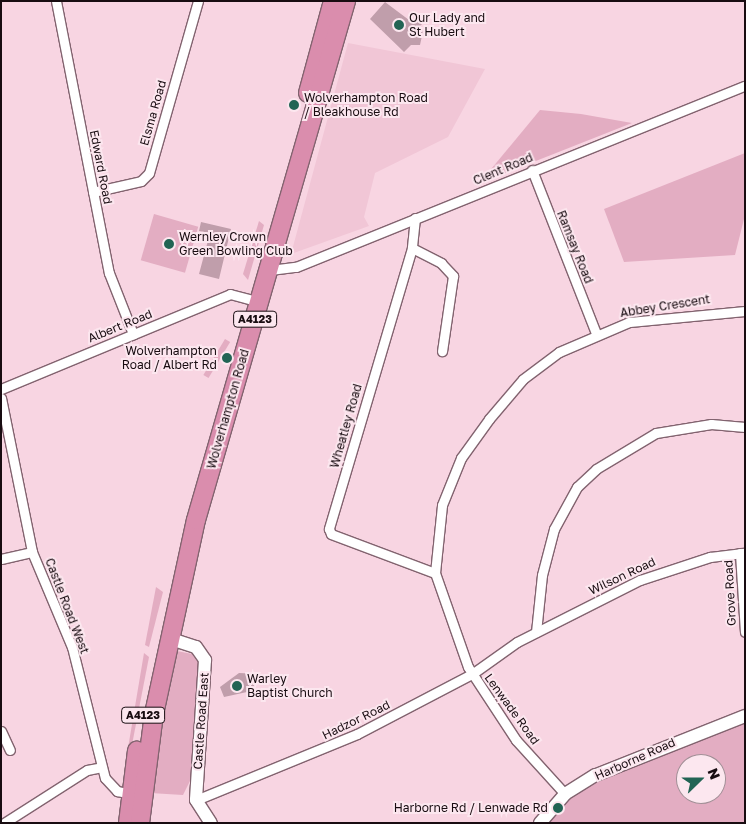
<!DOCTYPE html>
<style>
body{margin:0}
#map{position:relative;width:746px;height:824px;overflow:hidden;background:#f8d5e2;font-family:"Golos Text",sans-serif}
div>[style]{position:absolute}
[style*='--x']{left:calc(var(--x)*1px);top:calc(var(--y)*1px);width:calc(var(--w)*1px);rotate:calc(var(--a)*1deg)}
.built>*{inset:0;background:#f1c6d6}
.green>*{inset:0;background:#e3adc2;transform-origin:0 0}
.building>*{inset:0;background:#c09eab}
.roads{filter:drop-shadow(1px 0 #82636f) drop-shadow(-1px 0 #82636f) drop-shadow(0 1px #82636f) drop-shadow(0 -1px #82636f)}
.street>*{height:9px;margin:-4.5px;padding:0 4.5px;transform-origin:4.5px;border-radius:4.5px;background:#fff}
.secondary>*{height:12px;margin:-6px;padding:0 6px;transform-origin:6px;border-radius:6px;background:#fff}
.highway>*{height:18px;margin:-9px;padding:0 9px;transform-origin:9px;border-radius:9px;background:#da8dad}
.dots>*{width:14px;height:14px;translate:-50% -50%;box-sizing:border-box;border:2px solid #fce7ef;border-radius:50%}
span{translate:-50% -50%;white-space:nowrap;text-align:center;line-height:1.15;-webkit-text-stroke:4px #fce7ef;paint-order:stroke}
.shield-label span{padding:1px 4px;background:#fce7ef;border:1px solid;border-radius:4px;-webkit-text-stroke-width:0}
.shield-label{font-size:11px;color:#180c11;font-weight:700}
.poi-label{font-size:12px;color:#180c11}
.left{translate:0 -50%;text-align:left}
.right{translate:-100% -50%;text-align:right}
.street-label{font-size:12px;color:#180c11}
.frame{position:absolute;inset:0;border:2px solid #180c11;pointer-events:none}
.north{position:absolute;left:676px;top:754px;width:50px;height:50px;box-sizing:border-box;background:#fce7ef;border:1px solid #a18f96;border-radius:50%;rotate:68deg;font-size:14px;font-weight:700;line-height:20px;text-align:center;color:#180c11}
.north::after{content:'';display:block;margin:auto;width:18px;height:22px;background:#226454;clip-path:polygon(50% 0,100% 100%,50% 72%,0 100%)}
</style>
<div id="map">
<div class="built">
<i style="clip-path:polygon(348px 43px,485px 69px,448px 137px,375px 173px,364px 217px,369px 226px,291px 254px)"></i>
</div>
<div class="green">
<i style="clip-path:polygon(540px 110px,581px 114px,632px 123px,488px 180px,487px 174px)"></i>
<i style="clip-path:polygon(745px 153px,745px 215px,735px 255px,624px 262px,604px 209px)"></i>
<i style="left:154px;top:214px;width:46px;height:48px;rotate:16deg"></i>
<i style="clip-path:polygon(259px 221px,264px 225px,248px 280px,243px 274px)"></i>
<i style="left:225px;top:339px;width:6px;height:42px;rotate:31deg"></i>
<i style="clip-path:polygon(156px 587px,163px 592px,149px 647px,145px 645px)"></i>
<i style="clip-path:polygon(177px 651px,192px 654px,200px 666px,191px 779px,183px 795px,150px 793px,171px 658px)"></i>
<i style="clip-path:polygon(144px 653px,149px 657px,124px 786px,127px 754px)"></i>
<i style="clip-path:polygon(evenodd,745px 721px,745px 823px,544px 823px,566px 799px,607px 777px,745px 721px,686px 764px,716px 764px,716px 794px,686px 794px,686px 764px)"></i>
</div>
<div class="building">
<i style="clip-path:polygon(385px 2px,413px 23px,422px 13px,427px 17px,419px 28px,423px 31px,420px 45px,411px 45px,404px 52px,370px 19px)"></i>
<i style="clip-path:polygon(201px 222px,231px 229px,219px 279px,199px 274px,210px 233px,199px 231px)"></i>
<i style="clip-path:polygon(239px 673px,260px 674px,260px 680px,247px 692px,224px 697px,220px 687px)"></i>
</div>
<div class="roads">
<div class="street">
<i style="--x:56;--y:1;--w:277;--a:79"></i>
<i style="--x:109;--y:273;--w:66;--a:68.5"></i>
<i style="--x:532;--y:170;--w:175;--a:68.6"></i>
<i style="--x:93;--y:192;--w:49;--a:-12.9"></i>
<i style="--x:141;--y:181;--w:11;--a:-45"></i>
<i style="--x:149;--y:173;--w:179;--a:-74.1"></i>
<i style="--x:415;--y:218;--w:30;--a:96"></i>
<i style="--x:412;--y:248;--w:293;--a:106.5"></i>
<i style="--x:329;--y:529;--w:5;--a:68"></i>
<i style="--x:331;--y:534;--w:111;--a:20.6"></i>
<i style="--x:412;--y:248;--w:33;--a:27"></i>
<i style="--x:441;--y:263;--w:18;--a:47"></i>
<i style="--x:453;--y:276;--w:76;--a:98.3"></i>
<i style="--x:270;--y:270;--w:26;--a:-7"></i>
<i style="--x:296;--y:267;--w:484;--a:-22"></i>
<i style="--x:1;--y:389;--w:248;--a:-22.5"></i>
<i style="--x:230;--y:294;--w:20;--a:15"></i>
<i style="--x:1;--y:398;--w:157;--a:78.6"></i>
<i style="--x:32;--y:552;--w:103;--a:67.2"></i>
<i style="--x:72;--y:647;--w:135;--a:75.9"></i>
<i style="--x:105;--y:778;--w:18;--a:47"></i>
<i style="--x:117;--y:791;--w:16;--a:11"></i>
<i style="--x:740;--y:553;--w:79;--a:86.4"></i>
<i style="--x:1;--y:559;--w:32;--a:-13"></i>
<i style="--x:536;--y:632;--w:57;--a:-84"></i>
<i style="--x:542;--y:575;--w:48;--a:-75.4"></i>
<i style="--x:554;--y:529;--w:48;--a:-61.3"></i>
<i style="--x:577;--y:487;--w:26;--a:-43"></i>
<i style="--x:596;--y:469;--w:70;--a:-31"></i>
<i style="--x:656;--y:433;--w:56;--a:-9.3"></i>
<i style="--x:711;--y:424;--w:34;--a:5"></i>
<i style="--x:1;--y:731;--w:21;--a:65"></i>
<i style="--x:565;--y:794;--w:73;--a:-132.2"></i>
<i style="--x:516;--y:740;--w:87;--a:-123.3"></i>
<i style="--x:468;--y:667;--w:100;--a:-109.3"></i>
<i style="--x:435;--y:573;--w:68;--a:-84.1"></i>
<i style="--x:442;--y:505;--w:51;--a:-68"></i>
<i style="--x:461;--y:458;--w:48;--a:-54.3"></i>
<i style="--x:489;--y:419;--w:52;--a:-49.6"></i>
<i style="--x:523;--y:379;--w:45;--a:-36.9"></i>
<i style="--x:559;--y:352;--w:76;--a:-23.2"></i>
<i style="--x:629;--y:322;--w:117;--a:-5.4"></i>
<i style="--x:196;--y:800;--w:174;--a:-22.3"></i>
<i style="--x:357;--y:734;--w:130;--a:-27.6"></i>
<i style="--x:472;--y:674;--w:55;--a:-35.4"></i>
<i style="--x:517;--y:642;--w:138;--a:-26.8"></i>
<i style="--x:640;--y:580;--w:74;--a:-18.2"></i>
<i style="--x:710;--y:557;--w:35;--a:-7"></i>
<i style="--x:4;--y:823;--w:98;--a:-32.6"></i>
<i style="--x:87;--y:770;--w:15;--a:-11"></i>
</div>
<div class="secondary">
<i style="--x:168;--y:638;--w:29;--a:18"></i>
<i style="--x:196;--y:647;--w:16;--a:55"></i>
<i style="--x:205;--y:660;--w:140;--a:93.7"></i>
<i style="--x:196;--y:800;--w:27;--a:57"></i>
<i style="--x:540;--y:823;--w:38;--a:-49"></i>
<i style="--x:565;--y:794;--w:36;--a:-32"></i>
<i style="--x:596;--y:775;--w:160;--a:-21.6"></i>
</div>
<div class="highway">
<i style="--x:308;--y:93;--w:95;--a:-74.8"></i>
<i style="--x:128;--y:823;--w:73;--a:-82.9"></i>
<i style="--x:140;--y:823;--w:110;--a:-82.7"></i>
<i style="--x:154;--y:714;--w:198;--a:-77.8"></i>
<i style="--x:196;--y:520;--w:540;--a:-73.88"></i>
</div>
</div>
<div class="dots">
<i style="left:399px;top:25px;background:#226454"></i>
<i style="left:294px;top:105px;background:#226454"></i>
<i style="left:169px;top:244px;background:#226454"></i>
<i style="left:227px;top:358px;background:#226454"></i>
<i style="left:237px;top:686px;background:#226454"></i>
<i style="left:558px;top:808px;background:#226454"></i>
</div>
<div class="shield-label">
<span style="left:255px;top:319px">A4123</span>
<span style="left:143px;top:715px">A4123</span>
</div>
<div class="poi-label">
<span class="left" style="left:409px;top:25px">Our Lady and<br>St Hubert</span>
<span class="left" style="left:304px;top:105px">Wolverhampton Road<br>/ Bleakhouse Rd</span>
<span class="left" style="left:179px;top:244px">Wernley Crown<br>Green Bowling Club</span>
<span class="right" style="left:217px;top:358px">Wolverhampton<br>Road / Albert Rd</span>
<span class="left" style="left:247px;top:686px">Warley<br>Baptist Church</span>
<span class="right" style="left:548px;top:808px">Harborne Rd / Lenwade Rd</span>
</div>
<div class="street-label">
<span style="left:153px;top:113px;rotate:-74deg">Elsma Road</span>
<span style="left:101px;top:167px;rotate:79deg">Edward Road</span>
<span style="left:503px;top:169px;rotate:-23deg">Clent Road</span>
<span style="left:575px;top:247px;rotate:68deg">Ramsay Road</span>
<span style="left:665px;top:306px;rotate:-9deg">Abbey Crescent</span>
<span style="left:120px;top:326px;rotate:-22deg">Albert Road</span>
<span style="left:228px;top:409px;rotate:-74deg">Wolverhampton Road</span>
<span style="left:346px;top:426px;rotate:-74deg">Wheatley Road</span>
<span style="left:622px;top:576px;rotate:-25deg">Wilson Road</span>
<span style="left:730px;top:593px;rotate:-93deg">Grove Road</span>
<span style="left:67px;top:606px;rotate:69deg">Castle Road West</span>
<span style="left:512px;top:709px;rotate:54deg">Lenwade Road</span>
<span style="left:356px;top:720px;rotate:-26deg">Hadzor Road</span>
<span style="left:201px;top:721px;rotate:-86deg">Castle Road East</span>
<span style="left:635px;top:759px;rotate:-24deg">Harborne Road</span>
</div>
<div class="frame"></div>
<div class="north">N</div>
</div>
